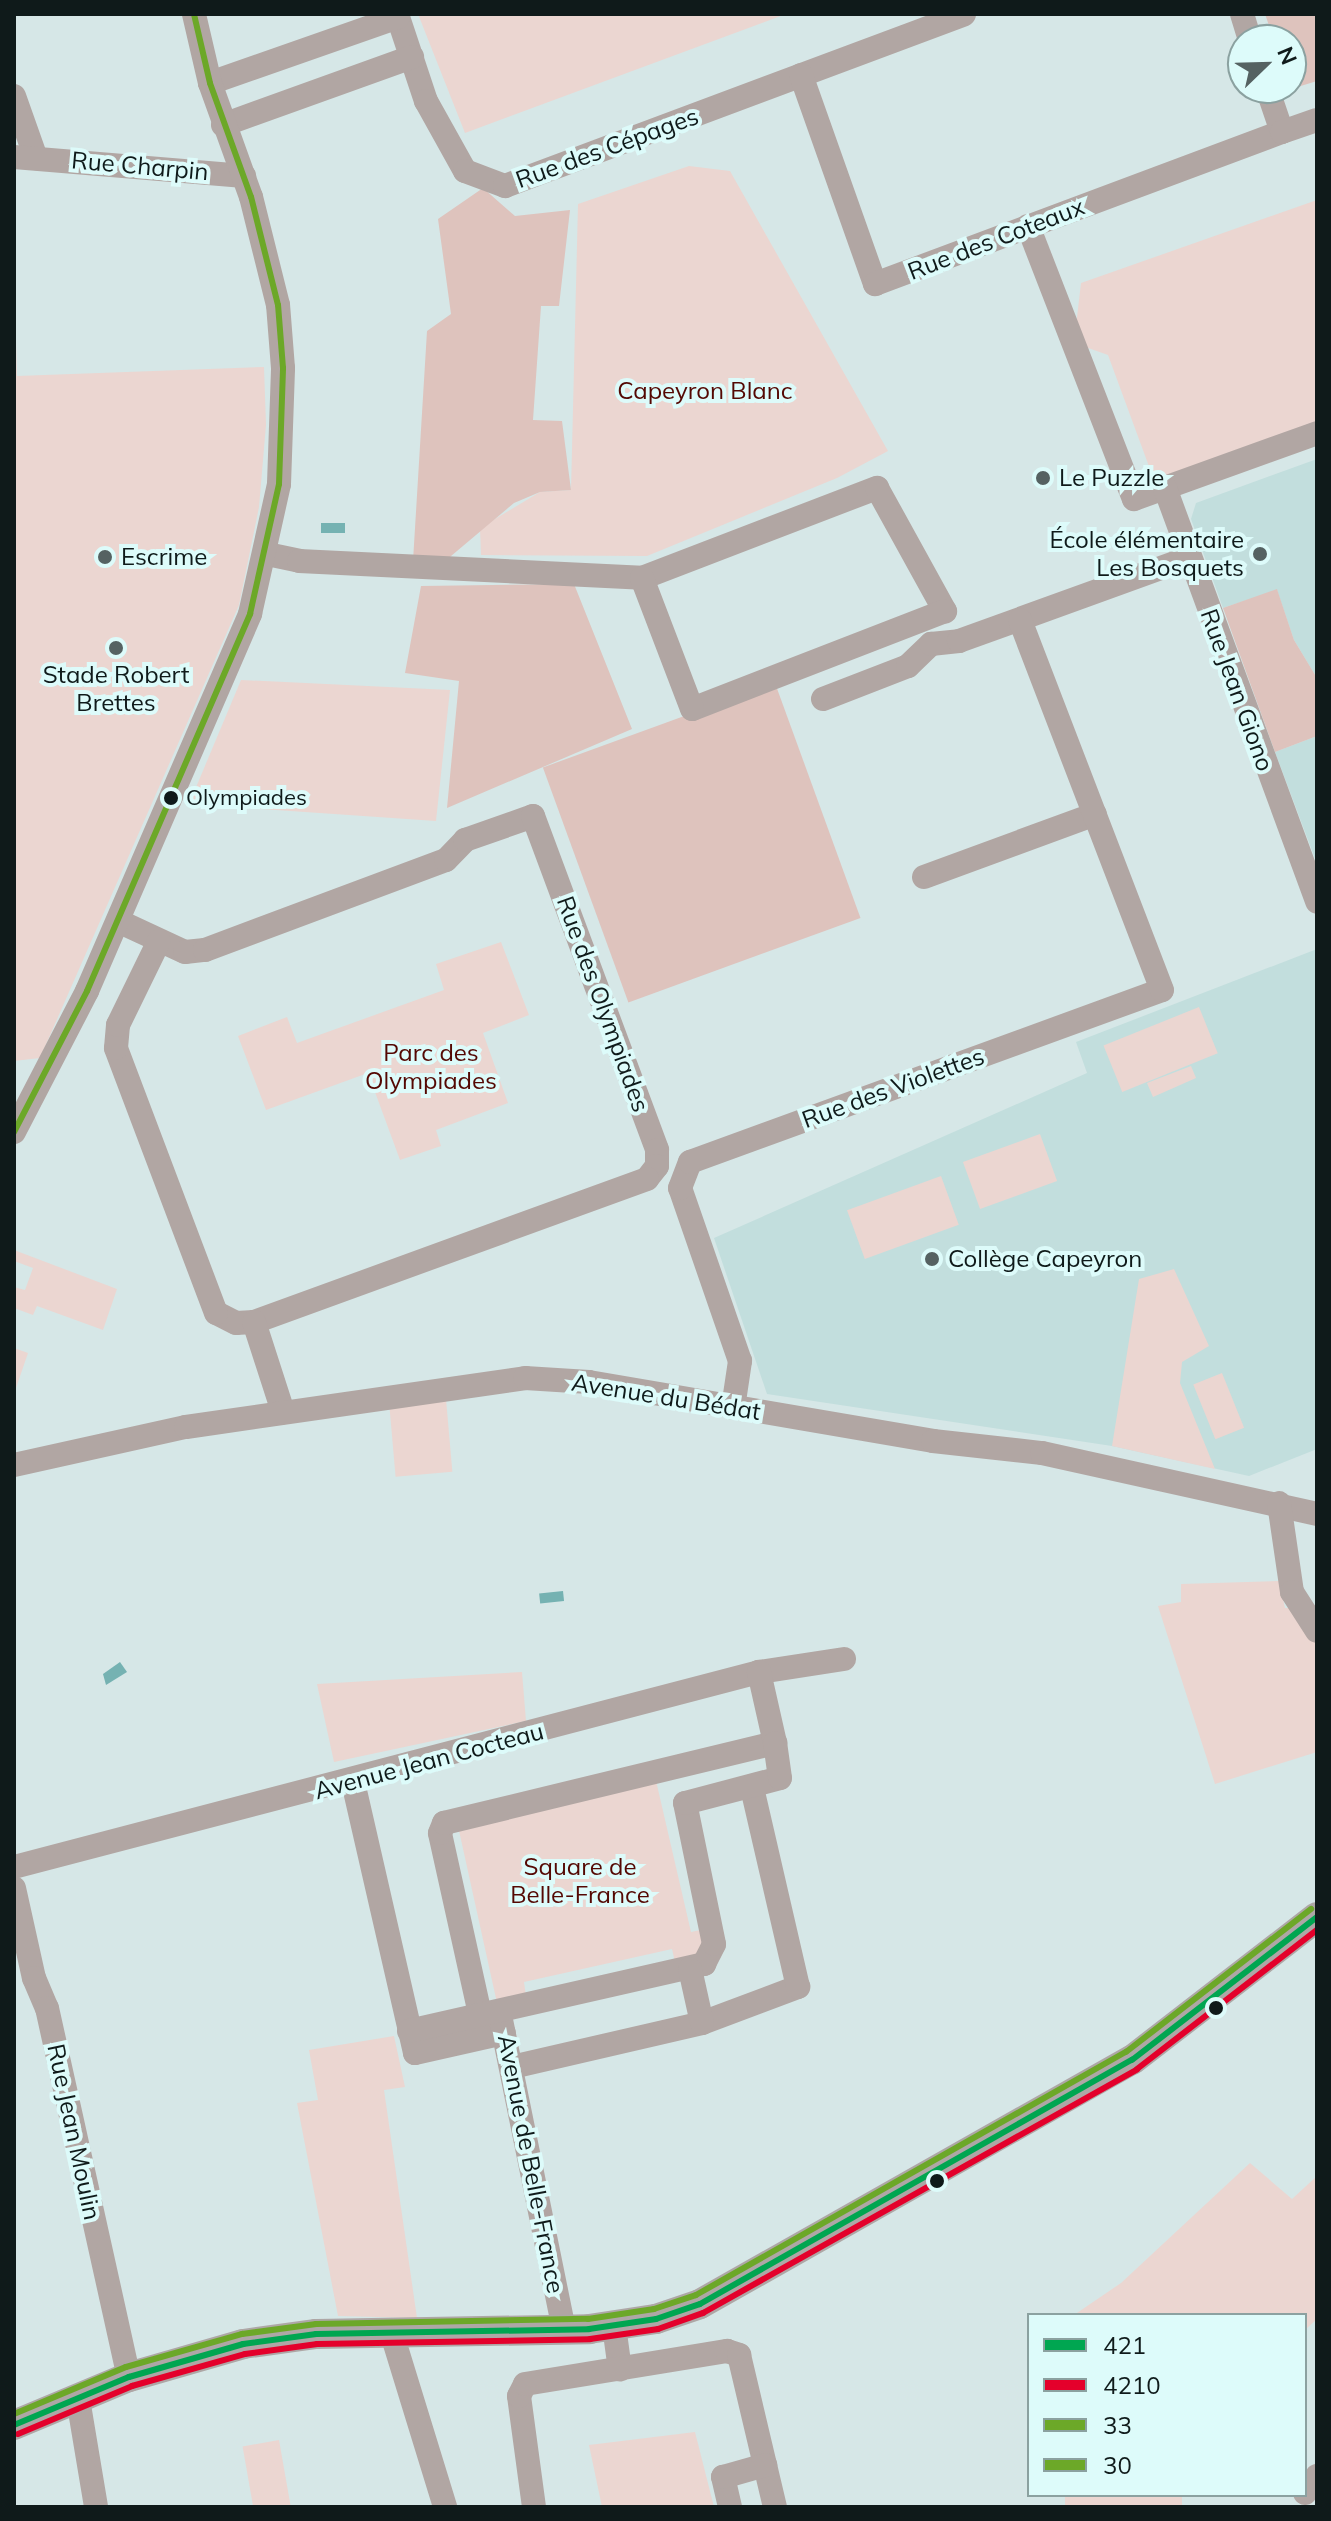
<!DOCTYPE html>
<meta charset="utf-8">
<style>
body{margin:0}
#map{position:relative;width:1331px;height:2521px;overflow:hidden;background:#d6e7e7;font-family:Mulish,sans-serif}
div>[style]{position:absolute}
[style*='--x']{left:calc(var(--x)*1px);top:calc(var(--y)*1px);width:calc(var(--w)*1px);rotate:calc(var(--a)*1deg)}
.built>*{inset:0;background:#c2dedd}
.green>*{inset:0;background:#ebd6d1;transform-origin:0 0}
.forest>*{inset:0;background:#dec3bd;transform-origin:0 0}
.water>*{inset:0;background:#75b2b2;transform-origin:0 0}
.minor>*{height:24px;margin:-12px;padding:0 12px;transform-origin:12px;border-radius:12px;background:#b1a6a3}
.major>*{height:30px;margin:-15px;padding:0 15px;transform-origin:15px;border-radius:15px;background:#aea7a6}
.bus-1>*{height:6px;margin:-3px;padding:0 3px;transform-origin:3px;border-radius:3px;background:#00a651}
.bus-2>*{height:6px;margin:-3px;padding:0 3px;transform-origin:3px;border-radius:3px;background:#e4002b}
.bus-3>*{height:6px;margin:-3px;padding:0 3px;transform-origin:3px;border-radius:3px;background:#6ca828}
.bus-4>*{height:6px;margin:-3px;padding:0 3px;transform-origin:3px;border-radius:3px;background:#6ca828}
.dots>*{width:22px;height:22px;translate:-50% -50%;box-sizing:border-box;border:4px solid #ddfbfa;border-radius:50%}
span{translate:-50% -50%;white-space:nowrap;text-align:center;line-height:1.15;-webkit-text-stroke:8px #ddfbfa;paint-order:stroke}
.bus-label{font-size:22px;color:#0f1a1a}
.left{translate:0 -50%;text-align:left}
.street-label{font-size:24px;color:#0f1a1a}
.park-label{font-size:24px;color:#540803}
.poi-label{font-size:24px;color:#0f1a1a}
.right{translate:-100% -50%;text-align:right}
.frame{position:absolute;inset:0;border:16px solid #0f1a1a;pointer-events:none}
.legend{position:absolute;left:1027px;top:2313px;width:280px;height:184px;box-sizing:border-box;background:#ddfbfa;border:2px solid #8ba1a0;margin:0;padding:10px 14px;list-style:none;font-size:24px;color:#0f1a1a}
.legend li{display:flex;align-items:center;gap:16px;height:40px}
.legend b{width:40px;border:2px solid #8ba1a0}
.north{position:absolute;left:1227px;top:24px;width:80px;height:80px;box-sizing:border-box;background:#ddfbfa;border:2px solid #8ba1a0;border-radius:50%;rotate:67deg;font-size:22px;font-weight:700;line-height:32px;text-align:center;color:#0f1a1a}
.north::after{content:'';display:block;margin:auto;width:28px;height:36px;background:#556262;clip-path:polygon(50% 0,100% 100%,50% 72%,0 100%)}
</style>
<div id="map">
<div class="built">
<i style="clip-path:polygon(1317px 459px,1317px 678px,1294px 640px,1277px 590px,1223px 608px,1191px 519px,1196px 503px)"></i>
<i style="clip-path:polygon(1317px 736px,1317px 864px,1275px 752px)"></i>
<i style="clip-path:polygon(1317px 949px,1317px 1449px,1249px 1476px,1112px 1446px,767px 1394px,714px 1238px,1087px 1073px,1076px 1042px)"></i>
</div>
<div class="green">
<i style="clip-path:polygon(418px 14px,786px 14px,465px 133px)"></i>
<i style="clip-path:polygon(689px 166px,730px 171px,888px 451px,837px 478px,647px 556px,481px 555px,480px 528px,540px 492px,571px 490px,578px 204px)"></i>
<i style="clip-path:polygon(1317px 200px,1317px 422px,1154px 480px,1108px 355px,1074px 343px,1081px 283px)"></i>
<i style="clip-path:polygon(14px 270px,17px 376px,264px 367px,266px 425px,259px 507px,239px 605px,40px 1058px,14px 1061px)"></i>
<i style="clip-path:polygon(241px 680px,450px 690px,436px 821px,189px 804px)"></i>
<i style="clip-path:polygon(501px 942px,529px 1015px,483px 1033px,508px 1103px,436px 1130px,441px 1146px,400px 1160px,368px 1073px,266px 1110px,238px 1036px,287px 1017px,297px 1043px,444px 990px,436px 964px)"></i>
<i style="left:1199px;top:1007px;width:50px;height:103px;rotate:68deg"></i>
<i style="clip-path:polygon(1191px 1066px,1196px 1078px,1153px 1097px,1147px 1083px)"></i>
<i style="left:1040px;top:1134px;width:50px;height:82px;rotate:70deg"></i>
<i style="left:941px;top:1176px;width:52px;height:100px;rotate:70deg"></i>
<i style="clip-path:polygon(14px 1250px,117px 1289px,103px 1330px,37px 1306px,33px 1315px,14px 1308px,14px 1287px,25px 1290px,33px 1268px,14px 1261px)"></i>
<i style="clip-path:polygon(1174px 1269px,1209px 1346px,1182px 1362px,1180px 1383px,1215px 1469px,1112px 1446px,1139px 1279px)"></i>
<i style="clip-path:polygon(14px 1348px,28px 1353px,16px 1388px,14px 1387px)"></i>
<i style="left:1222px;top:1373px;width:59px;height:31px;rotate:68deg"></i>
<i style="left:446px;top:1399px;width:73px;height:57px;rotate:85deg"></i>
<i style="clip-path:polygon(1279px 1581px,1285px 1608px,1294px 1608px,1317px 1639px,1317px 1752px,1215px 1784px,1158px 1606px,1181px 1602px,1181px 1584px)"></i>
<i style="clip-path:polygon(522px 1672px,526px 1721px,334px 1762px,317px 1684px)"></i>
<i style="clip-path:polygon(654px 1772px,691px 1932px,705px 1929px,707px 1941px,695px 1957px,675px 1962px,672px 1949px,524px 1982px,526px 1996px,497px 2003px,456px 1817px)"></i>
<i style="clip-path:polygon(394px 2036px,405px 2087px,384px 2090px,417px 2318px,338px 2316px,297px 2103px,318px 2100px,309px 2050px)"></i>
<i style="clip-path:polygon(1250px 2163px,1292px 2199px,1317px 2176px,1317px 2319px,1305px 2330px,1305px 2315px,1074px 2315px,1121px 2283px)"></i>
<i style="clip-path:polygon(695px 2432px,714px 2507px,602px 2507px,589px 2445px)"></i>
<i style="left:279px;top:2440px;width:68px;height:37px;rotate:80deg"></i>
<i style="left:1065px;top:2495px;width:117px;height:12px"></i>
</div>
<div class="forest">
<i style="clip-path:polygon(1265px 14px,1317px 14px,1317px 81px,1291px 89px,1291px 40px,1274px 40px)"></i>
<i style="clip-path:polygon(483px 188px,515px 216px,570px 210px,559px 306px,541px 306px,533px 420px,562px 421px,571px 490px,540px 492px,514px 503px,438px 567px,413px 561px,427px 331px,451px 314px,438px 219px)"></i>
<i style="clip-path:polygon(574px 584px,632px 729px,447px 808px,459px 681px,405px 673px,421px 586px)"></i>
<i style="clip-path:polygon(1277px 589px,1294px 640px,1317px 678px,1317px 736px,1275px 752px,1223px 608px)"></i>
<i style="left:775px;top:683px;width:250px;height:247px;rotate:70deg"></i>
</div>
<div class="water">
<i style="left:321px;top:523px;width:24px;height:10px"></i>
<i style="left:563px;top:1591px;width:10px;height:24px;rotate:84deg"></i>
<i style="clip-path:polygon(120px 1662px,127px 1672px,106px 1685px,103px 1674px)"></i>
</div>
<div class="minor">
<i style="--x:397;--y:14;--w:92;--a:71.6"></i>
<i style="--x:426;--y:101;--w:80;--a:60.9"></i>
<i style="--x:465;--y:171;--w:43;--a:20.6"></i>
<i style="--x:505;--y:186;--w:490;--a:-20.5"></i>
<i style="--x:1242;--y:14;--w:27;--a:73"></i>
<i style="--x:801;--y:75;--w:222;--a:70.5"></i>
<i style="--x:875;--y:284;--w:434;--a:-20.5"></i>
<i style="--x:1282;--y:132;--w:46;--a:-108.8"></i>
<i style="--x:210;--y:83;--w:199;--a:-19.3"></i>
<i style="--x:14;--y:96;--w:66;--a:70.5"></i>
<i style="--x:223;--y:125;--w:201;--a:-19.8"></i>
<i style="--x:1282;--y:132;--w:37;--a:-19"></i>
<i style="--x:14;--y:157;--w:231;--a:4.7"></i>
<i style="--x:1028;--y:226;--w:293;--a:68.8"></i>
<i style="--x:1134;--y:499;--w:195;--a:-19.8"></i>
<i style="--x:1165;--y:488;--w:441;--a:69.8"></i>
<i style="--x:267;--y:554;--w:33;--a:12"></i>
<i style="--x:299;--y:561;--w:343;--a:2.8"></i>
<i style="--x:642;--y:578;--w:252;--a:-21"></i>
<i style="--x:877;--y:488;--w:141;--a:61.1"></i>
<i style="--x:945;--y:611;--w:271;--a:158.8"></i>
<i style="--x:692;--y:709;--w:140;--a:-110.9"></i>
<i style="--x:823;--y:699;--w:91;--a:-21.2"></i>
<i style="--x:908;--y:666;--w:32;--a:-44"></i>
<i style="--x:931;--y:644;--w:28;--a:-6"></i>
<i style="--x:959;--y:641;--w:244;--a:-19.9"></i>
<i style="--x:924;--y:877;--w:182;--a:-20.2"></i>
<i style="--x:118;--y:921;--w:74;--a:24.8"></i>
<i style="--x:185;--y:952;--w:20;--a:-6"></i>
<i style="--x:205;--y:950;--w:257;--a:-20.5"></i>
<i style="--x:446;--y:860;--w:28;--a:-46"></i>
<i style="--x:465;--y:840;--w:72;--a:-19.4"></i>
<i style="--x:533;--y:816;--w:356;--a:69.6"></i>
<i style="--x:657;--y:1150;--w:16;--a:90"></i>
<i style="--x:657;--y:1166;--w:16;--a:128"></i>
<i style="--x:647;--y:1179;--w:418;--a:160"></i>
<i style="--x:254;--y:1322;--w:18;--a:177"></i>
<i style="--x:236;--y:1323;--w:22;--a:-153"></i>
<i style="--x:216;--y:1313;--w:283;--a:-110.7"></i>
<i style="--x:116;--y:1048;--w:23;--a:-85"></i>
<i style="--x:118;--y:1025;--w:93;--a:-64"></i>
<i style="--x:14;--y:1132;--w:159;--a:-62.6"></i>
<i style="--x:87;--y:991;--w:411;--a:-66.6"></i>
<i style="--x:250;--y:614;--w:133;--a:-77.4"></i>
<i style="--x:279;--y:484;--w:116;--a:-88"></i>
<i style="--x:283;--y:368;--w:63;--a:-94.5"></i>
<i style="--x:278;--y:305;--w:111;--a:-104"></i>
<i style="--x:251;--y:197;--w:121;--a:-109.8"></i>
<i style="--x:210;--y:83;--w:71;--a:-103.1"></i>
<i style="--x:254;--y:1322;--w:95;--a:72.1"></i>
<i style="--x:733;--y:1408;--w:48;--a:-81.5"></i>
<i style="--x:740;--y:1361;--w:183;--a:-109.1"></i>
<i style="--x:680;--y:1188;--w:28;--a:-69"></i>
<i style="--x:690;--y:1162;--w:502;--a:-20.02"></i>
<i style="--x:1162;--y:990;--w:396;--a:-111"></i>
<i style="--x:14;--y:1465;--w:176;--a:-12.5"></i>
<i style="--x:186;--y:1427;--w:343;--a:-8.2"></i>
<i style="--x:525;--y:1378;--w:64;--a:3.6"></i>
<i style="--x:589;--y:1382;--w:349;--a:9.7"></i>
<i style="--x:933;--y:1441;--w:110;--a:6.3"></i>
<i style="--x:1042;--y:1453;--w:282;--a:12.5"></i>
<i style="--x:1279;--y:1503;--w:90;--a:81.7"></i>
<i style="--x:1292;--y:1592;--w:46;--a:57.3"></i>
<i style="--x:353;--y:1782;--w:278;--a:77.1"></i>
<i style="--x:415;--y:2053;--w:91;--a:-12.7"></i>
<i style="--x:14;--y:1867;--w:770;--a:-14.67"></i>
<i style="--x:759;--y:1672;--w:86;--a:-8.7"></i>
<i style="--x:14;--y:1888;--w:92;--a:77.5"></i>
<i style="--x:34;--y:1978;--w:33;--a:67"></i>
<i style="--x:47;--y:2008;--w:378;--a:77.5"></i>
<i style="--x:480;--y:2014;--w:185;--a:-102.5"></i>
<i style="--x:440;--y:1833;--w:11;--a:-68"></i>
<i style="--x:444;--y:1823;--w:341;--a:-13.6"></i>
<i style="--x:775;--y:1743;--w:73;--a:-102.7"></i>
<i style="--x:501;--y:2020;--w:315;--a:78.5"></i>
<i style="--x:702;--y:2023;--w:103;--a:-20.6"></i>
<i style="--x:798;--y:1987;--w:204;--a:-103"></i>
<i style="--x:409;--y:2031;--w:303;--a:-12.8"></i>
<i style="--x:704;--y:1964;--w:22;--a:-63"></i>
<i style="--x:714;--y:1944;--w:144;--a:-101.6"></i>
<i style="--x:685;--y:1803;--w:98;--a:-14.7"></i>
<i style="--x:780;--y:1778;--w:35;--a:-98"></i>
<i style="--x:512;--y:2067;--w:195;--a:-13"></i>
<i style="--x:702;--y:2023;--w:55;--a:-102.5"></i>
<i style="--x:614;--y:2326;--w:44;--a:82.2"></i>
<i style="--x:391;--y:2331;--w:184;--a:72.9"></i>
<i style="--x:78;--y:2399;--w:109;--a:80.5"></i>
<i style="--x:1305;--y:2493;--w:21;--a:-55"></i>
<i style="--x:534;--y:2507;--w:112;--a:-97.7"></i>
<i style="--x:519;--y:2396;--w:13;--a:-63"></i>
<i style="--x:525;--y:2384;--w:205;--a:-9.3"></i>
<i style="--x:727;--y:2351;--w:13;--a:18"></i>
<i style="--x:739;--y:2355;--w:156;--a:76.7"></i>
<i style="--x:730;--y:2507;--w:31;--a:-103"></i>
<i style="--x:723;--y:2477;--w:44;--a:-15.9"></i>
</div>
<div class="major">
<i style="--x:14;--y:2425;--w:125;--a:-22.7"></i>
<i style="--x:129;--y:2377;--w:119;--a:-16.1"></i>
<i style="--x:243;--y:2344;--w:74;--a:-7.8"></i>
<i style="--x:316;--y:2334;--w:273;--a:-1"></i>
<i style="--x:589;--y:2329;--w:68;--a:-8.5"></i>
<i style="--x:656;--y:2319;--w:46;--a:-18.8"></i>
<i style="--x:700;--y:2304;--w:496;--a:-29.5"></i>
<i style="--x:1132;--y:2060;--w:234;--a:-37.7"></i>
</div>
<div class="bus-1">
<i style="--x:14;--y:2425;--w:125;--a:-22.7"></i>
<i style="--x:129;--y:2377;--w:119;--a:-16.1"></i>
<i style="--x:243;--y:2344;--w:74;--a:-7.8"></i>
<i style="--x:316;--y:2334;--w:273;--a:-1"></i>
<i style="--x:589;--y:2329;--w:68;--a:-8.5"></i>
<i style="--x:656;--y:2319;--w:46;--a:-18.8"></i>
<i style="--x:700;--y:2304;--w:496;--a:-29.5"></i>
<i style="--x:1132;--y:2060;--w:234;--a:-37.7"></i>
</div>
<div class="bus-2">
<i style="--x:18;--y:2434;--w:124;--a:-22.8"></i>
<i style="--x:132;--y:2386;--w:117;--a:-15.8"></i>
<i style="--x:245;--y:2354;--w:73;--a:-7.9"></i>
<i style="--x:317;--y:2344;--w:273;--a:-1"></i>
<i style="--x:590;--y:2339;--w:69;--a:-8.4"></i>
<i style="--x:658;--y:2329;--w:48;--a:-19.6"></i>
<i style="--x:703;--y:2313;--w:498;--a:-29.3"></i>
<i style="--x:1137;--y:2069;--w:227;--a:-37.7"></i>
</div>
<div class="bus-3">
<i style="--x:14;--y:2414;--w:121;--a:-22.8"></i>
<i style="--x:126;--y:2367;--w:121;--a:-15.9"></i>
<i style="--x:242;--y:2334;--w:75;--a:-7.7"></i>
<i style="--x:316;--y:2324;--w:272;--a:-1.1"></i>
<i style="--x:588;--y:2319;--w:67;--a:-8.6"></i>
<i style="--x:654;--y:2309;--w:44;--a:-18.4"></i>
<i style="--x:696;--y:2295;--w:494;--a:-29.5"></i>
<i style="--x:1126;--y:2052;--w:234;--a:-37.7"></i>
</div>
<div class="bus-4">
<i style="--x:14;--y:1132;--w:159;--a:-62.6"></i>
<i style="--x:87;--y:991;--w:411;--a:-66.6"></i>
<i style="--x:250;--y:614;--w:133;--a:-77.4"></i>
<i style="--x:279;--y:484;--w:116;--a:-88"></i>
<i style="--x:283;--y:368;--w:63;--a:-94.5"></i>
<i style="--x:278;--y:305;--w:111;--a:-104"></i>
<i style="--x:251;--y:197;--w:121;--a:-109.8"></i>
<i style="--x:210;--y:83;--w:71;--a:-103.1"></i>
</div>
<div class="dots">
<i style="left:1043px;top:478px;background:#556262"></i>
<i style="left:1260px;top:554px;background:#556262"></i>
<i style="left:105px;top:557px;background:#556262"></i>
<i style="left:116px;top:648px;background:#556262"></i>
<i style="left:171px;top:798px;background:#0f1a1a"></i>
<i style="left:932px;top:1259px;background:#556262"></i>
<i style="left:1216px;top:2008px;background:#0f1a1a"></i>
<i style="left:937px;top:2181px;background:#0f1a1a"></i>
</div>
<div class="bus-label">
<span class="left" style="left:186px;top:798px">Olympiades</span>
</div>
<div class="street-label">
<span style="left:607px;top:148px;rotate:-20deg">Rue des Cépages</span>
<span style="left:140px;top:166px;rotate:5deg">Rue Charpin</span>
<span style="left:996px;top:239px;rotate:-21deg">Rue des Coteaux</span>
<span style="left:1237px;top:690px;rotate:70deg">Rue Jean Giono</span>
<span style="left:603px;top:1004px;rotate:70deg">Rue des Olympiades</span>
<span style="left:893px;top:1088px;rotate:-20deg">Rue des Violettes</span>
<span style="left:666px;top:1397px;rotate:9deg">Avenue du Bédat</span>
<span style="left:429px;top:1761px;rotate:-15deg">Avenue Jean Cocteau</span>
<span style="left:74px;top:2132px;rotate:78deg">Rue Jean Moulin</span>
<span style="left:531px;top:2164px;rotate:79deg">Avenue de Belle-France</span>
</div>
<div class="park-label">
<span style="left:705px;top:391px">Capeyron Blanc</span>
<span style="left:431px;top:1067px">Parc des<br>Olympiades</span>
<span style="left:580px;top:1881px">Square de<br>Belle-France</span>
</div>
<div class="poi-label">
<span class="left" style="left:1059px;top:478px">Le Puzzle</span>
<span class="right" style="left:1244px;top:554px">École élémentaire<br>Les Bosquets</span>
<span class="left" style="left:121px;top:557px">Escrime</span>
<span style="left:116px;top:689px">Stade Robert<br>Brettes</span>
<span class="left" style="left:948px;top:1259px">Collège Capeyron</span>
</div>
<div class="frame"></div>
<ul class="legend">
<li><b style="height:10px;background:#00a651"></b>421</li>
<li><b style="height:10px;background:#e4002b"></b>4210</li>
<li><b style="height:10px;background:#6ca828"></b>33</li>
<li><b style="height:10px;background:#6ca828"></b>30</li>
</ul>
<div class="north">N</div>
</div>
